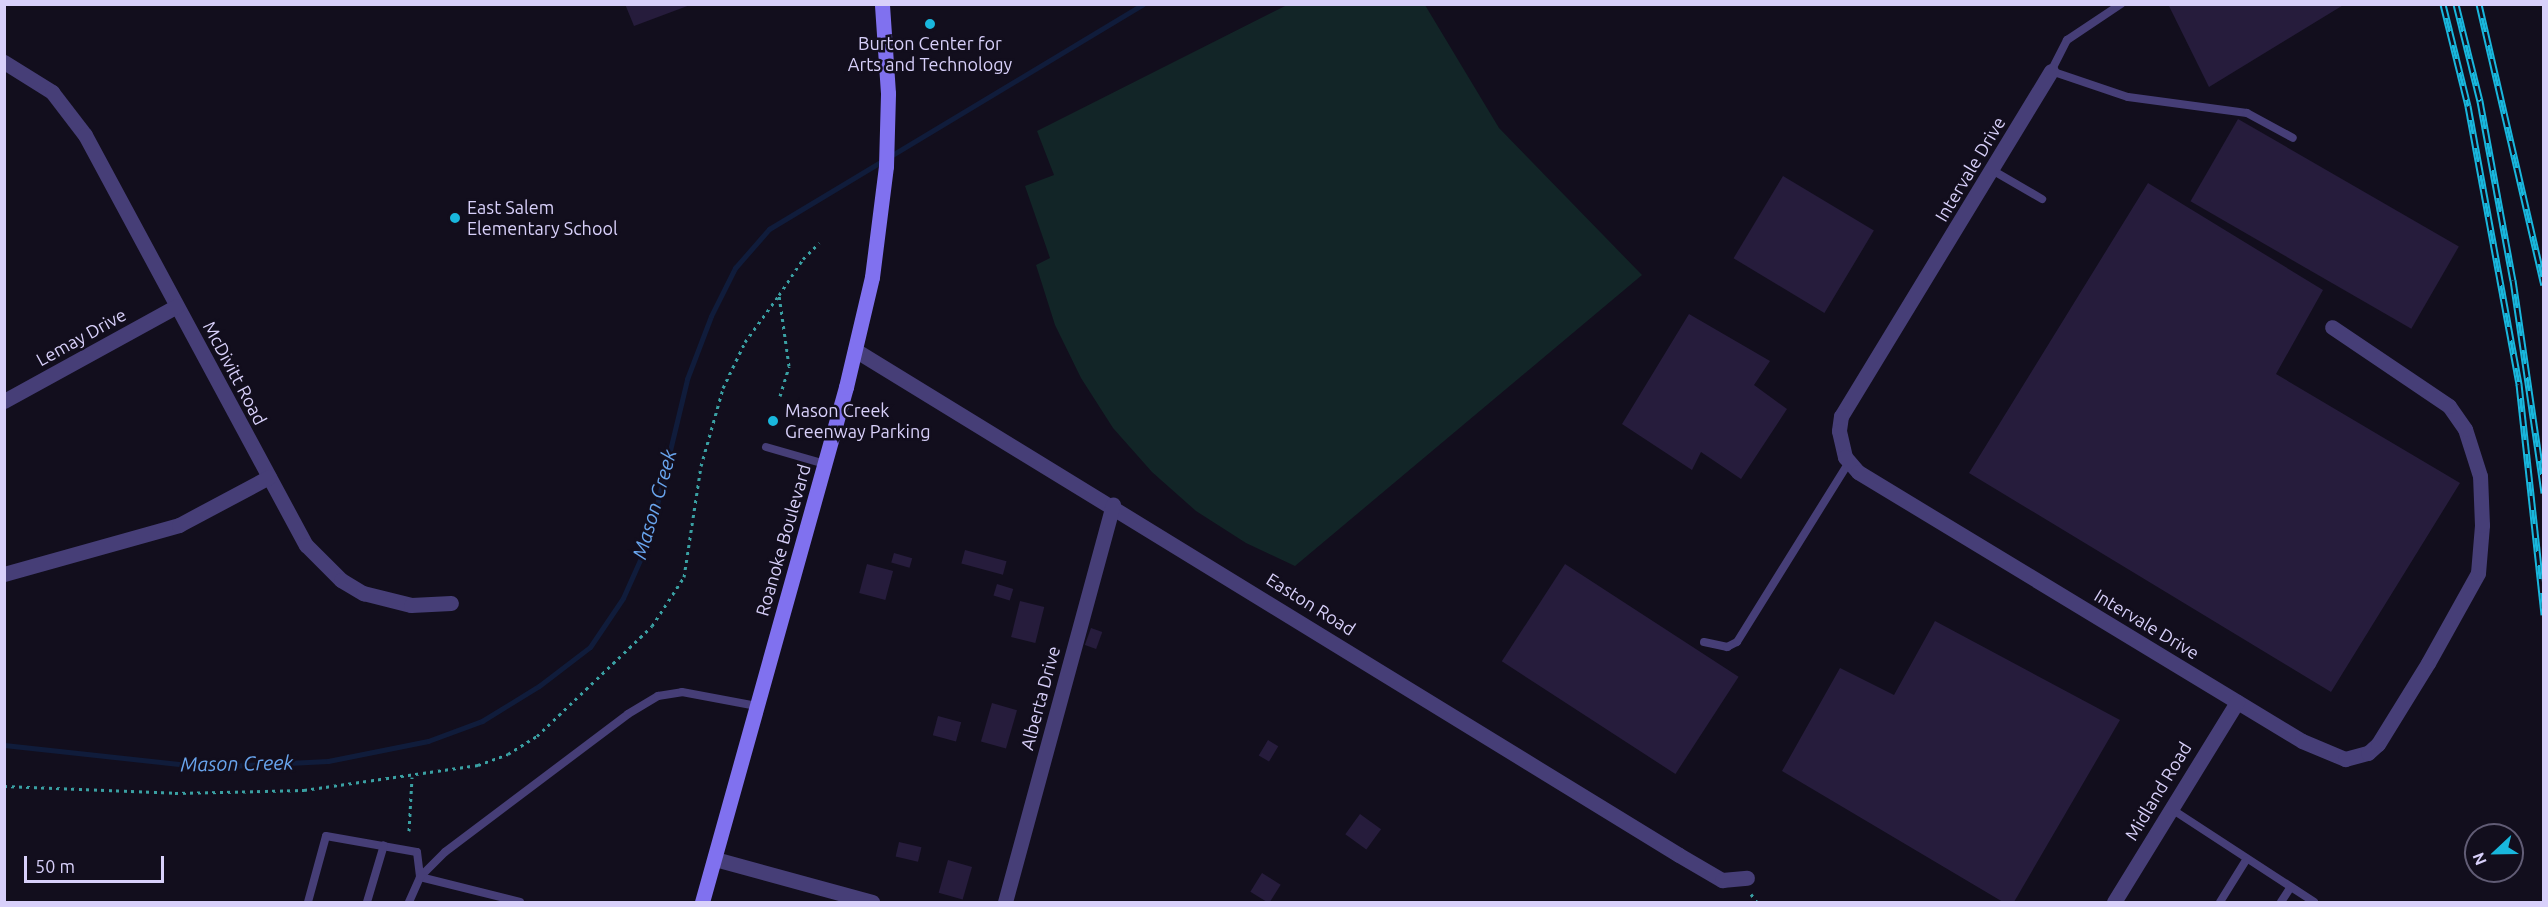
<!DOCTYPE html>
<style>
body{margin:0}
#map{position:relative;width:2548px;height:907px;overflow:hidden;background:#120e1d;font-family:Ubuntu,sans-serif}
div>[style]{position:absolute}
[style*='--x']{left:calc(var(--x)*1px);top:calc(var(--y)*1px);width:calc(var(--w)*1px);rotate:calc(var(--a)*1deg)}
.green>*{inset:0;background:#122527}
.stream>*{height:5px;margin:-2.5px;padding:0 2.5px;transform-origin:2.5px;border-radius:2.5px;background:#101c3b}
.building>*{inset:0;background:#261c3c;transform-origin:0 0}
.path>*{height:3px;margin-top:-1.5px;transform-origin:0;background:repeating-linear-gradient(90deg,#3aa0a3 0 3px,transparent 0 7.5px)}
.lane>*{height:8px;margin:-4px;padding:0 4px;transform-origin:4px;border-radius:4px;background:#463e77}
.street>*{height:15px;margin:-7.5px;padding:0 7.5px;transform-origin:7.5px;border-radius:7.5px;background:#463e77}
.secondary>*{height:15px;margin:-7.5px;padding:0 7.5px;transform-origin:7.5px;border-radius:7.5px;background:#8071ef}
.rail>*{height:7px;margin-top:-3.5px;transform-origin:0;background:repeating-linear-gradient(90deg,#120e1d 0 14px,#19b7dd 0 28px);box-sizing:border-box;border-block:2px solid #19b7dd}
.dots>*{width:16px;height:16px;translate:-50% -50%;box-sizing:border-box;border:3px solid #120e1d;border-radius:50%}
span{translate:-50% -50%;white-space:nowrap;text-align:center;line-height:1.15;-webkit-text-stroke:5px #120e1d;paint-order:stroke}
.poi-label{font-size:18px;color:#d8d0fa}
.left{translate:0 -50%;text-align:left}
.street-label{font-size:18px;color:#d8d0fa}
.water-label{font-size:20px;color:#69a5ee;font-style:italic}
.frame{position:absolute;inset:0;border:6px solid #d8d0fa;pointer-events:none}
.north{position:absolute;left:2464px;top:823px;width:60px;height:60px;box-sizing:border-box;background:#120e1d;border:2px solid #615c75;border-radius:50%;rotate:248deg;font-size:16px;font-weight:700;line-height:24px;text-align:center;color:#d8d0fa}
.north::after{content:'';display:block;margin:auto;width:21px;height:27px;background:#19b7dd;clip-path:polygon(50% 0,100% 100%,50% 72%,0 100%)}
.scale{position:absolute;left:24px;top:856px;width:140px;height:27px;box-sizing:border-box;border:3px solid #d8d0fa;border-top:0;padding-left:8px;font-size:18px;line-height:21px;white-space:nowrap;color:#d8d0fa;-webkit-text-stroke:4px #120e1d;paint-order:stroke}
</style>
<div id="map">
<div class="green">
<i style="clip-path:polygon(1287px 5px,1425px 5px,1499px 128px,1642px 275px,1295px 566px,1246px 543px,1196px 511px,1152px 472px,1113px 428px,1081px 378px,1055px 325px,1036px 265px,1050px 258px,1025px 186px,1054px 175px,1037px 131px)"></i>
</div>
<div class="stream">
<i style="--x:4;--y:745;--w:204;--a:6.2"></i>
<i style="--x:207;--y:767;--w:121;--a:-2.8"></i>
<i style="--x:328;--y:761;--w:102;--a:-11.3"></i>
<i style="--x:428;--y:741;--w:58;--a:-20.3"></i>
<i style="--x:482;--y:721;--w:67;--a:-31.6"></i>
<i style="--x:539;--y:686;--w:64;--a:-37.4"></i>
<i style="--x:590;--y:647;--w:59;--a:-56"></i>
<i style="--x:623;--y:598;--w:61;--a:-65.9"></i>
<i style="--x:648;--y:542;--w:168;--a:-76.5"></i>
<i style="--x:687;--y:379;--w:67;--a:-69.1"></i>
<i style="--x:711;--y:316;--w:54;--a:-63.4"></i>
<i style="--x:735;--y:268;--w:52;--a:-48.9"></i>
<i style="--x:769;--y:229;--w:436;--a:-31"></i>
</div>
<div class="building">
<i style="clip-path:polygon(625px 4px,690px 4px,690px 5px,634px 26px)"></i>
<i style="clip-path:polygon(2168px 4px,2345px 4px,2209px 87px)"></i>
<i style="left:2238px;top:119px;width:255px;height:95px;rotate:30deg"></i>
<i style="left:1783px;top:176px;width:106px;height:96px;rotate:31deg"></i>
<i style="clip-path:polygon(2148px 183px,2323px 290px,2276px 374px,2460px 483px,2331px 692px,1969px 473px)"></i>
<i style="clip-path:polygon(1689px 314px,1770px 361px,1754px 385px,1787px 409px,1741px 479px,1701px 452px,1692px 470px,1622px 424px)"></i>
<i style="left:965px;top:550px;width:43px;height:14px;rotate:15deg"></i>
<i style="left:894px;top:553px;width:19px;height:10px;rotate:16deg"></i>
<i style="left:867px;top:564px;width:27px;height:30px;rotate:15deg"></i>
<i style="left:1565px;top:564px;width:207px;height:116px;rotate:33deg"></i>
<i style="left:997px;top:584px;width:17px;height:12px;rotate:17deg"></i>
<i style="left:1020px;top:601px;width:25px;height:37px;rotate:14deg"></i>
<i style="clip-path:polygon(1935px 621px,2120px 720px,2014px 902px,2003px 902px,1782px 771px,1840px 668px,1894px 695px)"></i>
<i style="left:1091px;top:628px;width:12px;height:18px;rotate:20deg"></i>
<i style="left:992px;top:703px;width:26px;height:40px;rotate:16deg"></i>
<i style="left:938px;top:716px;width:24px;height:20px;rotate:15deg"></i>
<i style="left:1268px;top:740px;width:12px;height:18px;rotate:31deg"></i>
<i style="left:1360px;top:814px;width:26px;height:25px;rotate:36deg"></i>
<i style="left:899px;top:842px;width:23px;height:15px;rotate:13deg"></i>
<i style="left:948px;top:860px;width:25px;height:34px;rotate:16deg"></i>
<i style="left:1262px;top:873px;width:22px;height:22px;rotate:32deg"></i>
</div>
<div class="path">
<i style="--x:780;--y:396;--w:31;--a:-73"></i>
<i style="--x:789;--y:366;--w:72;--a:-98"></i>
<i style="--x:779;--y:295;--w:43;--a:-56.3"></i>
<i style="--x:803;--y:259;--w:23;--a:-45"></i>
<i style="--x:4;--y:786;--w:171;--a:2.3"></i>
<i style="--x:175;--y:793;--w:129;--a:-1.3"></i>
<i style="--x:304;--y:790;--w:176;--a:-8.2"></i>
<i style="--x:478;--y:765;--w:32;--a:-20"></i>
<i style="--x:508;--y:754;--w:34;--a:-32"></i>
<i style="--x:537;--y:736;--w:159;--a:-43.7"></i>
<i style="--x:652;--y:626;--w:59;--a:-56.9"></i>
<i style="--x:684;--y:577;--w:112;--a:-81.3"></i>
<i style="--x:701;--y:466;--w:81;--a:-74.2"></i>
<i style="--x:723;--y:388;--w:51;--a:-64.4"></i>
<i style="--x:745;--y:342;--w:58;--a:-54.1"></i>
<i style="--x:409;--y:831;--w:54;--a:-86.8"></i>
<i style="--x:1751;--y:894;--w:10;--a:53"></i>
</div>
<div class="lane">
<i style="--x:2121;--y:4;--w:65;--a:146.3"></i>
<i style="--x:2067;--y:40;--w:35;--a:117"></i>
<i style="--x:2051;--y:71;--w:81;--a:18.7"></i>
<i style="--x:2128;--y:97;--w:120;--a:7.7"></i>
<i style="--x:2247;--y:113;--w:52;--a:28.5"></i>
<i style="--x:1992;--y:170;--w:58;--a:30.1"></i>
<i style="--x:766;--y:447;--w:61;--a:16.1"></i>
<i style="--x:1704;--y:642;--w:24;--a:12"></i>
<i style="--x:1727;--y:647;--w:11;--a:-27"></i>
<i style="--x:1737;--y:642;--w:212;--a:-58.1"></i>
<i style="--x:2170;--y:808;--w:172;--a:33.1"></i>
<i style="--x:308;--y:902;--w:68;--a:-74.7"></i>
<i style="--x:326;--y:836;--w:92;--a:10"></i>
<i style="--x:417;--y:852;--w:25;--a:83"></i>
<i style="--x:420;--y:877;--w:103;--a:14"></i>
<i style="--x:367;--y:902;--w:59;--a:-73.4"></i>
<i style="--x:409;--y:902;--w:27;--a:-66"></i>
<i style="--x:420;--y:877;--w:35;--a:-45"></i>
<i style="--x:445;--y:852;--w:229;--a:-37"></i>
<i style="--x:628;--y:714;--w:35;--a:-31"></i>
<i style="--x:658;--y:696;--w:24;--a:-9"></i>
<i style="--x:682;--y:692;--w:76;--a:10.6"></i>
<i style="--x:2220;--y:902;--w:49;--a:-58.2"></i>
<i style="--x:2281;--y:902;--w:17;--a:-57"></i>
</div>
<div class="street">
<i style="--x:4;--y:62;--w:57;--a:32"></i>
<i style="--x:52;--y:92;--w:54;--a:52.5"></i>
<i style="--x:85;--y:135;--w:466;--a:61.7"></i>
<i style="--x:306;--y:545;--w:49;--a:45"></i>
<i style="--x:341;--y:580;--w:26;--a:31"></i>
<i style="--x:363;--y:593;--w:49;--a:14"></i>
<i style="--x:411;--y:605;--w:40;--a:-2.9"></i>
<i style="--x:2051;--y:71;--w:404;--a:121.3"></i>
<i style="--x:1841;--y:416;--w:15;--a:98"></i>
<i style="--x:1839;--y:431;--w:27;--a:77"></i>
<i style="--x:1845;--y:457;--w:20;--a:49"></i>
<i style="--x:1858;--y:472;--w:519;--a:31.21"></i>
<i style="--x:2302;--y:741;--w:47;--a:22.7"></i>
<i style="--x:2345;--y:759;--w:24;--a:-15"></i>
<i style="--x:2368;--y:753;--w:13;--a:-42"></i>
<i style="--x:2378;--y:744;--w:95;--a:-58.3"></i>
<i style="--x:2428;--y:663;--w:103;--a:-60.9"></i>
<i style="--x:2478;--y:573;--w:48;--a:-85.2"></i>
<i style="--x:2482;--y:525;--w:49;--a:-92.3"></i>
<i style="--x:2480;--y:476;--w:49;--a:-107.7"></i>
<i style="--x:2465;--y:429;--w:28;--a:-125"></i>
<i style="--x:2449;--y:406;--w:141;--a:-146"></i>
<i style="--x:855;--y:350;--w:966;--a:31.5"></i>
<i style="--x:1679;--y:855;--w:50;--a:30.2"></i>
<i style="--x:1722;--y:880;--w:25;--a:-5"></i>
<i style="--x:4;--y:401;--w:197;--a:-28.8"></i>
<i style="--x:4;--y:574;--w:182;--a:-15.6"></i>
<i style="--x:179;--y:525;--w:102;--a:-28.1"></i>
<i style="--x:715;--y:859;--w:163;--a:15.3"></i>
<i style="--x:1005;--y:902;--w:412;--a:-74.8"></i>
<i style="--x:2114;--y:902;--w:235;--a:-58.4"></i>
</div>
<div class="secondary">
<i style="--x:702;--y:902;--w:535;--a:-74.38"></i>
<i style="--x:846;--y:387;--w:113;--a:-76.7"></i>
<i style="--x:872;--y:277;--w:112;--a:-82.8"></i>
<i style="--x:886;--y:166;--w:73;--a:-88.4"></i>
<i style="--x:888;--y:93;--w:89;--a:-93.9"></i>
</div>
<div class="rail">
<i style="--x:2443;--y:4;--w:105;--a:76.2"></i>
<i style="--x:2468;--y:106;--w:283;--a:79.6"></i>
<i style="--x:2519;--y:384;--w:232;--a:83.8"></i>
<i style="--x:2456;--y:4;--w:100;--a:76.1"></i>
<i style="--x:2480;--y:101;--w:182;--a:79.6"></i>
<i style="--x:2513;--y:280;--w:215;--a:81.7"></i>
<i style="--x:2479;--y:4;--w:288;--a:77"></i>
</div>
<div class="dots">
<i style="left:930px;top:24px;background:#19b7dd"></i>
<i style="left:455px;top:218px;background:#19b7dd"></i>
<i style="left:773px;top:421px;background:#19b7dd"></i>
</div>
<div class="poi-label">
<span style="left:930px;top:54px">Burton Center for<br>Arts and Technology</span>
<span class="left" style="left:467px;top:218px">East Salem<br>Elementary School</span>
<span class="left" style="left:785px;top:421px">Mason Creek<br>Greenway Parking</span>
</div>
<div class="street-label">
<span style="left:1970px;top:169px;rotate:-59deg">Intervale Drive</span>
<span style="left:81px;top:337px;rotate:-29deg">Lemay Drive</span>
<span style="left:235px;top:373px;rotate:62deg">McDivitt Road</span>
<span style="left:783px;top:540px;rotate:-74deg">Roanoke Boulevard</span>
<span style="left:1311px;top:604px;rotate:32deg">Easton Road</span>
<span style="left:2147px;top:624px;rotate:31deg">Intervale Drive</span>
<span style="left:1040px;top:698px;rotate:-75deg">Alberta Drive</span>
<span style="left:2158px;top:791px;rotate:-59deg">Midland Road</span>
</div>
<div class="water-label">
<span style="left:654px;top:504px;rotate:-74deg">Mason Creek</span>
<span style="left:237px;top:763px;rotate:-1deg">Mason Creek</span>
</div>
<div class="frame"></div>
<div class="north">N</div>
<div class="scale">50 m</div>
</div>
